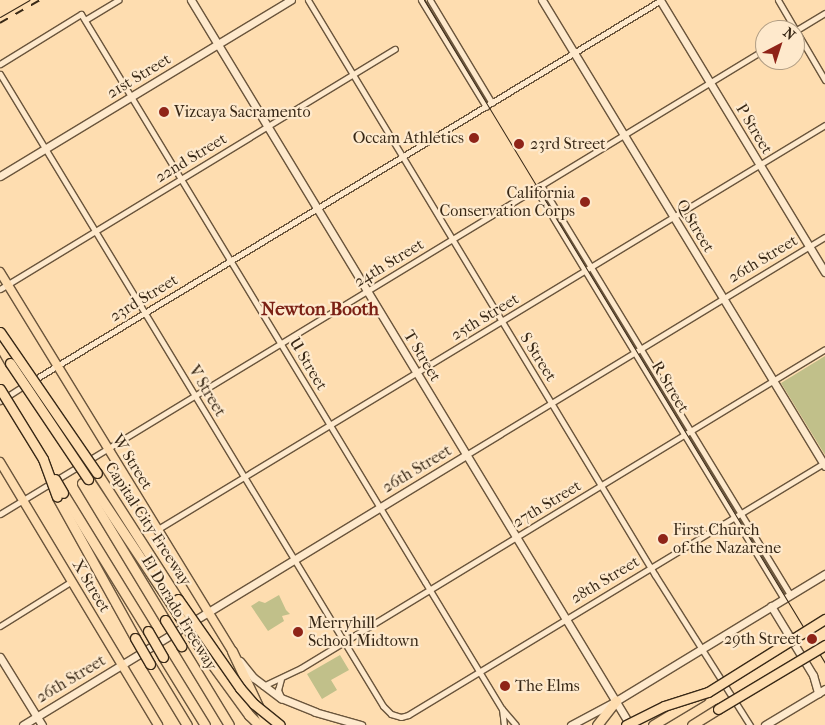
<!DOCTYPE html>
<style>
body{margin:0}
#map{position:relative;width:825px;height:725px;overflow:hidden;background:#feddb0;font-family:"IM FELL French Canon",serif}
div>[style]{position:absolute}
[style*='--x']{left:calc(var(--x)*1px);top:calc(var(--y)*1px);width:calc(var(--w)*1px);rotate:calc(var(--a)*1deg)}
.green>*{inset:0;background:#c1c08a}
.roads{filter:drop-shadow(1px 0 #6a553c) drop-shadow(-1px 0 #6a553c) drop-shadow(0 1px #6a553c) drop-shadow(0 -1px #6a553c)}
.street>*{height:5px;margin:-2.5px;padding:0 2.5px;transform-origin:2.5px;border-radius:2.5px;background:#fee9cc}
.secondary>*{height:7px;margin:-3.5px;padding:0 3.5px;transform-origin:3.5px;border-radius:3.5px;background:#fee9cc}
.primary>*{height:8px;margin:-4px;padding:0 4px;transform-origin:4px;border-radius:4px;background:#feddb0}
.highway>*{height:9px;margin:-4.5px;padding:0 4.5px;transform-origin:4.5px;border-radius:4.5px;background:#feddb0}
.tram>*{height:1px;margin:-0.5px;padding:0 0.5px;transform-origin:0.5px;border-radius:0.5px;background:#382816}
.rail>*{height:2px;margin-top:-1px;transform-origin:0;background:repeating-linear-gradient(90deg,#382816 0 9px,transparent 0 18px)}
.bridges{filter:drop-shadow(1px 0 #382816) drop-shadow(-1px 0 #382816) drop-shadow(0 1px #382816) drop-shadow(0 -1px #382816)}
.highway-bridge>*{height:9px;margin:-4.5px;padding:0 4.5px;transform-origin:4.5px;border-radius:4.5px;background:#feddb0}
.dots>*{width:14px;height:14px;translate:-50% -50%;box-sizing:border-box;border:2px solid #fee9cc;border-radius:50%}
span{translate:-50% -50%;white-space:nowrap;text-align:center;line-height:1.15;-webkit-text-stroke:4.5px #fee9cc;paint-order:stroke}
.street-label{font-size:16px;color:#382816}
.poi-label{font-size:16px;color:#382816}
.left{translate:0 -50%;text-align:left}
.right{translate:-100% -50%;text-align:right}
.quarter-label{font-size:19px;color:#7a1f14;font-weight:700}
.north{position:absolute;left:755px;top:20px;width:50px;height:50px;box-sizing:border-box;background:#fee9cc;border:1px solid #af9c83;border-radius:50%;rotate:40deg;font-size:14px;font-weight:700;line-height:20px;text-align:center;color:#382816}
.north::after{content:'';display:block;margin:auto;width:18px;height:22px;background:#8f2418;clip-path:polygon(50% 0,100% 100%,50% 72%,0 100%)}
</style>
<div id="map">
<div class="green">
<i style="clip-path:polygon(825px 356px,825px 455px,781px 383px)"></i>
<i style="clip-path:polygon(279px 595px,286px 610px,290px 614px,282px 616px,284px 621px,268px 631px,251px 606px,259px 601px,265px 603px)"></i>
<i style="clip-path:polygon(340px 655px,349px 670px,331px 680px,337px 690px,322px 699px,307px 674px)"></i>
</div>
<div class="roads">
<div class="street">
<i style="--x:308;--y:0;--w:672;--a:58.89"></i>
<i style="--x:655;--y:575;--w:178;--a:57.7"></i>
<i style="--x:421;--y:0;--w:125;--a:58.7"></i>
<i style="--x:430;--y:0;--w:120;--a:59"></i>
<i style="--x:778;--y:0;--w:93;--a:59.6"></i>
<i style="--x:85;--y:20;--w:39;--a:-31"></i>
<i style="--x:795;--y:31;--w:35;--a:-31"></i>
<i style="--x:0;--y:64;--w:95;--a:-31.7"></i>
<i style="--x:81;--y:14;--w:664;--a:58.8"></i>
<i style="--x:425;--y:582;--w:149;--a:58.8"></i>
<i style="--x:502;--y:709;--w:21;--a:49"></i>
<i style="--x:0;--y:74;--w:739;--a:58.78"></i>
<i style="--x:383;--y:706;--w:11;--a:45"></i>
<i style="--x:391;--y:714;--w:10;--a:17"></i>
<i style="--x:401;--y:717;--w:7;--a:-16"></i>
<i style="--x:408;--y:715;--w:488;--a:-31.2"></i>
<i style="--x:541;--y:185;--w:480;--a:58.7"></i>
<i style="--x:535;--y:188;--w:481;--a:58.8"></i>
<i style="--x:0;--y:289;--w:462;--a:-31.3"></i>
<i style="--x:32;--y:381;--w:735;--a:-31.2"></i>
<i style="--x:0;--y:401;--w:30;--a:-33"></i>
<i style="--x:466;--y:455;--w:420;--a:-31.3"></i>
<i style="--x:0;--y:514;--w:895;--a:-31.29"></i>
<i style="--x:158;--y:529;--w:780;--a:-31.2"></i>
<i style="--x:0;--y:626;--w:85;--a:-32"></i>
<i style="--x:263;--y:686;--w:42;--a:-25.3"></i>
<i style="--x:301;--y:668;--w:613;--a:-31.33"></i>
<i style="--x:281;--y:697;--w:8;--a:-113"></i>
<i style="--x:278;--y:690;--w:11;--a:-75"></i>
<i style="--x:502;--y:709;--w:16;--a:83"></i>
</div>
<div class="secondary">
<i style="--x:191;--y:0;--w:848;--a:58.8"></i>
<i style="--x:542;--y:0;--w:545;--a:58.73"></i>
<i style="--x:660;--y:0;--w:318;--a:58.8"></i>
<i style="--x:0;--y:176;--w:340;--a:-31.2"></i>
<i style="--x:771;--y:606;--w:81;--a:58.7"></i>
<i style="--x:813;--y:675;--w:19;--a:74"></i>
<i style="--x:0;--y:657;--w:80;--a:58.3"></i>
<i style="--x:240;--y:661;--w:22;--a:51"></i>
<i style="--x:254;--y:678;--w:34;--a:37"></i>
<i style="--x:281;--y:698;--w:37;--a:22"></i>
<i style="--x:315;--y:712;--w:48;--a:15.8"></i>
<i style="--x:23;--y:725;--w:519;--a:-31.36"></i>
<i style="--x:571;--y:725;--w:51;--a:-28.1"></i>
<i style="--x:616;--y:701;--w:245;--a:-31.3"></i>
<i style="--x:765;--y:725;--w:70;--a:-31"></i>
</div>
<div class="primary">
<i style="--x:0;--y:272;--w:444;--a:58.5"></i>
<i style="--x:0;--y:462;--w:307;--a:59"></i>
</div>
<div class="highway">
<i style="--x:0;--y:346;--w:20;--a:60"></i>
<i style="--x:97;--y:473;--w:150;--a:57.3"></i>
<i style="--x:88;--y:479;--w:161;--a:56.4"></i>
<i style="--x:82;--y:483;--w:160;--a:58.8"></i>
<i style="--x:63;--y:493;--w:162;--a:58.4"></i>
<i style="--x:57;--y:497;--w:161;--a:61"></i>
<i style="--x:193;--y:638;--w:95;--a:54"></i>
<i style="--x:249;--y:715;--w:14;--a:45"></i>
<i style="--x:181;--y:646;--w:92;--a:58.7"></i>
<i style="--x:232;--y:651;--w:82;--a:64.7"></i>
<i style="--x:163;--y:657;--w:80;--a:58.3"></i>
<i style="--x:150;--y:664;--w:71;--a:58.8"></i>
<i style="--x:597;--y:725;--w:31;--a:-52"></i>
<i style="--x:653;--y:725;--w:56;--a:-31.1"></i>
<i style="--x:692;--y:725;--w:31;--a:-32"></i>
</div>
</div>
<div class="tram">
<i style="--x:424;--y:0;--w:775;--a:58.83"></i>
<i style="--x:0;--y:17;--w:34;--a:-30"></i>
</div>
<div class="rail">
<i style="--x:0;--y:23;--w:46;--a:-29.9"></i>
</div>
<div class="bridges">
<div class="highway-bridge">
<i style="--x:0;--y:332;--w:171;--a:55.5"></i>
<i style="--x:10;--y:363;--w:140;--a:56.1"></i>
<i style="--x:0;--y:389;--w:82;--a:58.4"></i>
<i style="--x:43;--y:459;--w:40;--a:69.8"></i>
<i style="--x:55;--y:479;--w:16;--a:60"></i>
<i style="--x:178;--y:599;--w:108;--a:55.1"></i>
<i style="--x:240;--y:688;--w:21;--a:49"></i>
<i style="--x:254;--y:704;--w:33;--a:39"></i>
<i style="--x:177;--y:613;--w:30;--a:57"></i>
<i style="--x:165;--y:620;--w:31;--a:58"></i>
<i style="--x:148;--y:631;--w:30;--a:60"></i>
<i style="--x:135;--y:638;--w:30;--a:60"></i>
<i style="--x:718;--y:709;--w:125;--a:-30.9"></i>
<i style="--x:626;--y:725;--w:42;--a:-26.6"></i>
<i style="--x:664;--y:706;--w:46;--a:-17.7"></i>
<i style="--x:708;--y:692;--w:138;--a:-32"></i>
</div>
</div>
<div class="dots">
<i style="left:164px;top:112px;background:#8f2418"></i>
<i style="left:474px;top:138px;background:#8f2418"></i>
<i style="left:519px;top:144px;background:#8f2418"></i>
<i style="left:585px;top:202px;background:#8f2418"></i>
<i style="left:663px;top:539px;background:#8f2418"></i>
<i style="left:298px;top:632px;background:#8f2418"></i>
<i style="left:812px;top:639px;background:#8f2418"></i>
<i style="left:505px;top:686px;background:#8f2418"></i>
</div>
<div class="street-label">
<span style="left:139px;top:76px;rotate:-31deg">21st Street</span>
<span style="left:754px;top:129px;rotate:59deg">P Street</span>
<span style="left:191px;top:158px;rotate:-31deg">22nd Street</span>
<span style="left:695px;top:226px;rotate:59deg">Q Street</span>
<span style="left:763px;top:259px;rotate:-31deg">26th Street</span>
<span style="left:389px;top:263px;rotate:-31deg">24th Street</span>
<span style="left:144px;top:298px;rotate:-31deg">23rd Street</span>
<span style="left:485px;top:317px;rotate:-31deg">25th Street</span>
<span style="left:422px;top:356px;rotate:59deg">T Street</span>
<span style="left:538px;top:357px;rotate:58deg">S Street</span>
<span style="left:308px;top:364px;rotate:59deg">U Street</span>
<span style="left:670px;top:387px;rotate:59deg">R Street</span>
<span style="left:207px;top:391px;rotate:59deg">V Street</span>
<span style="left:132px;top:462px;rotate:58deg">W Street</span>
<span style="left:417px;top:469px;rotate:-31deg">26th Street</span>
<span style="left:547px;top:504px;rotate:-31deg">27th Street</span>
<span style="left:148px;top:524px;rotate:57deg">Capital City Freeway</span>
<span style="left:605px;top:580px;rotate:-31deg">28th Street</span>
<span style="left:91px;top:586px;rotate:59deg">X Street</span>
<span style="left:179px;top:613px;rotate:59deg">El Dorado Freeway</span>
<span style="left:71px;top:679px;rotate:-31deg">26th Street</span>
</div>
<div class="poi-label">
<span class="left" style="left:174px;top:112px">Vizcaya Sacramento</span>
<span class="right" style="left:464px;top:138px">Occam Athletics</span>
<span class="left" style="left:530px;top:144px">23rd Street</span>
<span class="right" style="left:575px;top:202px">California<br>Conservation Corps</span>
<span class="left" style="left:673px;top:539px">First Church<br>of the Nazarene</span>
<span class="left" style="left:308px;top:632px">Merryhill<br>School Midtown</span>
<span class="right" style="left:801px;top:639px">29th Street</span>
<span class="left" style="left:515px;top:686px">The Elms</span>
</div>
<div class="quarter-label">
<span style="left:320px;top:310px">Newton Booth</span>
</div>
<div class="north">N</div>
</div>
